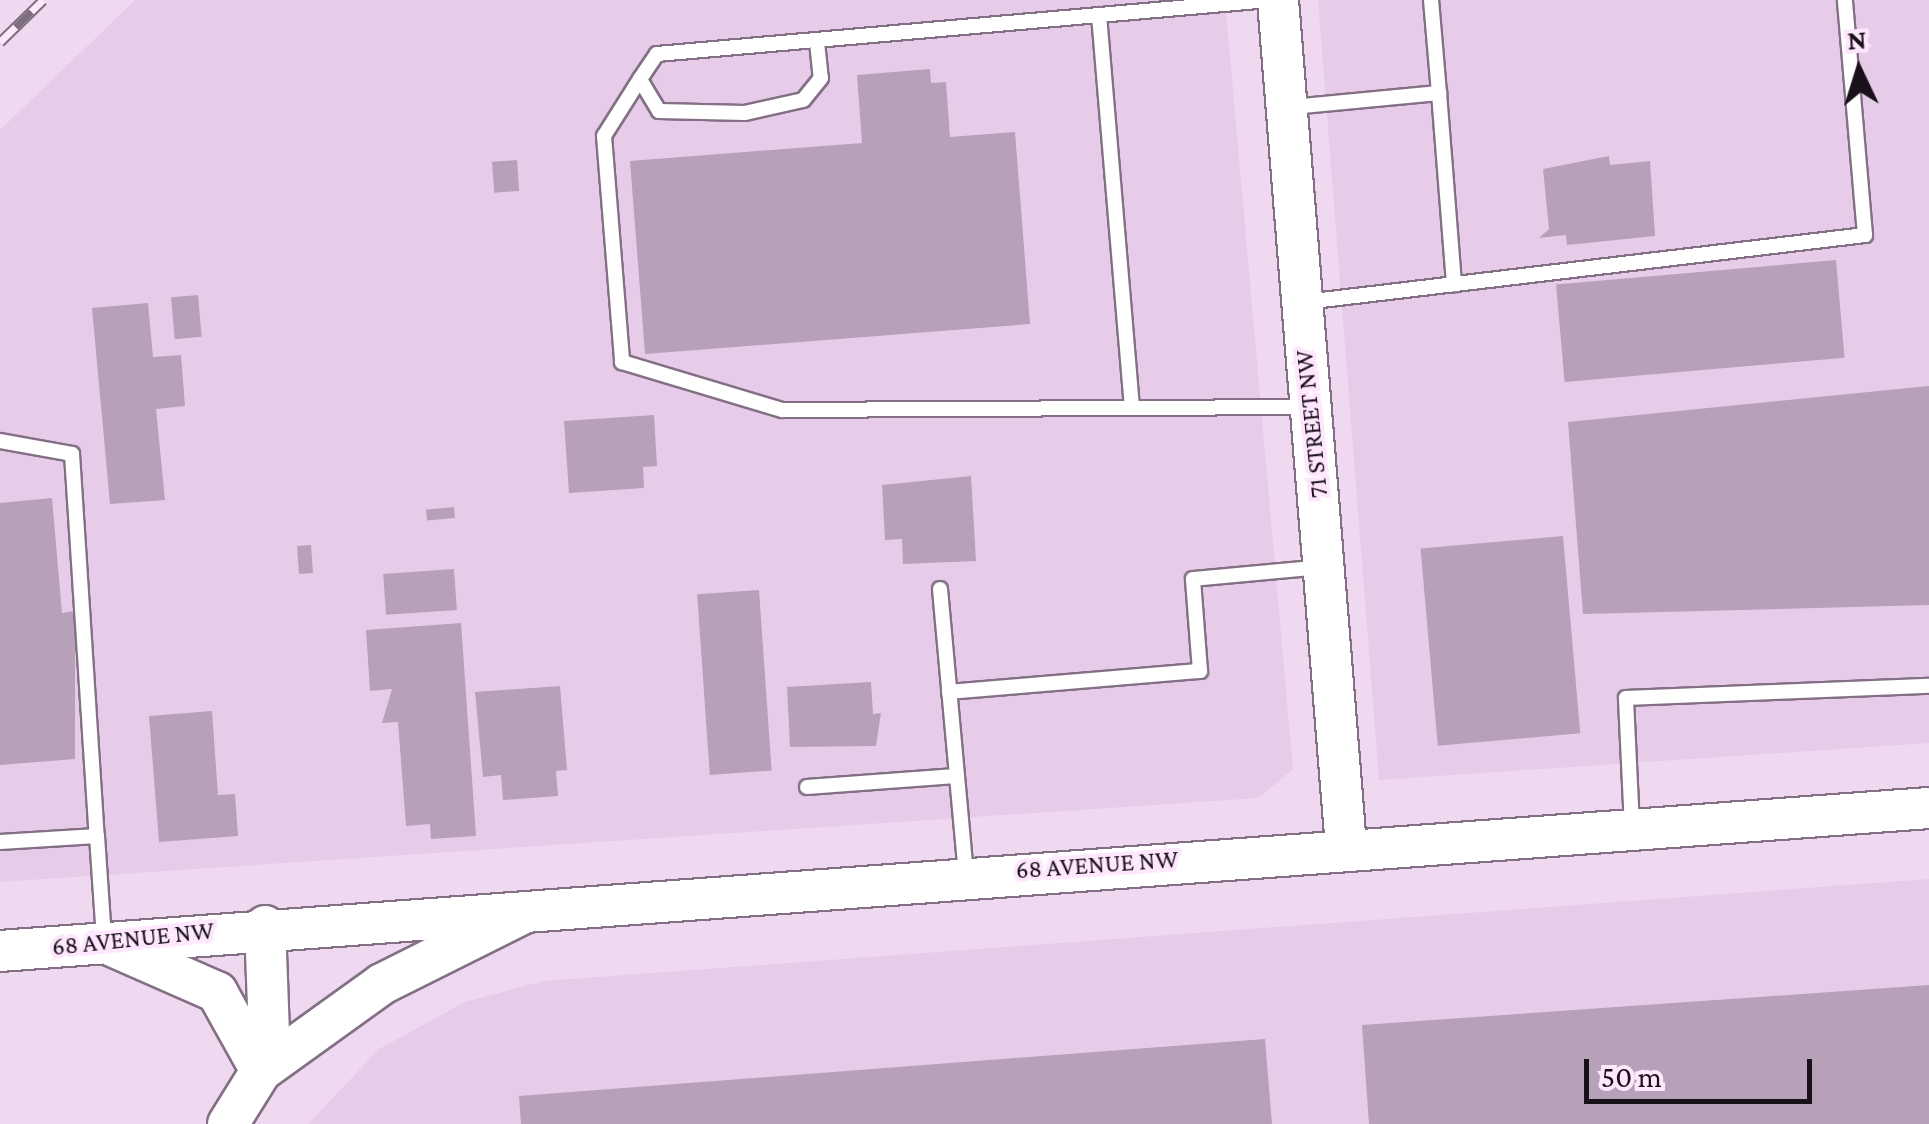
<!DOCTYPE html>
<style>
body{margin:0}
#map{position:relative;width:1929px;height:1124px;overflow:hidden;background:#efd9f1;font-family:"Crimson Pro",serif}
div>[style]{position:absolute}
[style*='--x']{left:calc(var(--x)*1px);top:calc(var(--y)*1px);width:calc(var(--w)*1px);rotate:calc(var(--a)*1deg)}
.built>*{inset:0;background:#e7cce9}
.building>*{inset:0;background:#b6a1b8;transform-origin:0 0}
.roads{filter:drop-shadow(2px 0 #837085) drop-shadow(-2px 0 #837085) drop-shadow(0 2px #837085) drop-shadow(0 -2px #837085)}
.lane>*{height:14px;margin:-7px;padding:0 7px;transform-origin:7px;border-radius:7px;background:#fff}
.secondary>*{height:40px;margin:-20px;padding:0 20px;transform-origin:20px;border-radius:20px;background:#fff}
.rail>*{height:11px;margin-top:-5.5px;transform-origin:0;background:repeating-linear-gradient(90deg,#fde6fe 0 22px,#7c6e7d 0 44px);box-sizing:border-box;border-block:2px solid #7c6e7d}
span{translate:-50% -50%;white-space:nowrap;text-align:center;line-height:1.15;-webkit-text-stroke:8px #fde6fe;paint-order:stroke}
.street-label{font-size:25px;color:#181119}
.north{position:absolute;left:1809px;top:20px;width:100px;height:100px;-webkit-text-stroke:8px #fde6fe;paint-order:stroke;rotate:356deg;font-size:28px;font-weight:700;line-height:40px;text-align:center;color:#181119}
.north::after{content:'';display:block;margin:auto;width:35px;height:45px;background:#181119;clip-path:polygon(50% 0,100% 100%,50% 72%,0 100%)}
.scale{position:absolute;left:1584px;top:1059px;width:228px;height:45px;box-sizing:border-box;border:5px solid #181119;border-top:0;padding-left:12px;font-size:30px;line-height:35px;white-space:nowrap;color:#181119;-webkit-text-stroke:8px #fde6fe;paint-order:stroke}
</style>
<div id="map">
<div class="built">
<i style="clip-path:polygon(135px 0,1225px 0,1293px 769px,1259px 798px,0 882px,0 130px)"></i>
<i style="clip-path:polygon(1318px 0,1929px 0,1929px 743px,1379px 780px)"></i>
<i style="clip-path:polygon(1929px 879px,1929px 1124px,308px 1124px,379px 1049px,465px 1002px,543px 981px)"></i>
</div>
<div class="building">
<i style="clip-path:polygon(930px 69px,931px 83px,946px 82px,950px 137px,1015px 132px,1030px 324px,645px 354px,630px 161px,862px 143px,857px 75px)"></i>
<i style="clip-path:polygon(1609px 156px,1610px 165px,1650px 161px,1655px 236px,1567px 245px,1566px 235px,1539px 238px,1549px 229px,1543px 169px)"></i>
<i style="left:517px;top:160px;width:31px;height:25px;rotate:86deg"></i>
<i style="left:1836px;top:260px;width:98px;height:281px;rotate:85deg"></i>
<i style="left:198px;top:295px;width:42px;height:27px;rotate:85deg"></i>
<i style="clip-path:polygon(148px 303px,153px 357px,181px 355px,185px 406px,156px 409px,165px 500px,110px 504px,92px 308px)"></i>
<i style="clip-path:polygon(1929px 386px,1929px 605px,1583px 614px,1568px 422px)"></i>
<i style="clip-path:polygon(654px 415px,657px 466px,643px 467px,644px 488px,569px 493px,564px 421px)"></i>
<i style="clip-path:polygon(971px 476px,976px 561px,903px 564px,902px 539px,885px 540px,882px 485px)"></i>
<i style="clip-path:polygon(52px 498px,62px 613px,75px 611px,75px 759px,0 765px,0 503px)"></i>
<i style="left:454px;top:507px;width:11px;height:28px;rotate:85deg"></i>
<i style="left:1563px;top:536px;width:198px;height:143px;rotate:85deg"></i>
<i style="left:311px;top:545px;width:28px;height:14px;rotate:86deg"></i>
<i style="left:454px;top:569px;width:41px;height:71px;rotate:86deg"></i>
<i style="left:759px;top:590px;width:181px;height:62px;rotate:86deg"></i>
<i style="clip-path:polygon(461px 623px,476px 836px,431px 839px,430px 824px,406px 826px,398px 722px,382px 723px,392px 689px,370px 691px,366px 630px)"></i>
<i style="clip-path:polygon(871px 682px,873px 714px,881px 713px,876px 746px,790px 747px,787px 687px)"></i>
<i style="clip-path:polygon(560px 686px,567px 770px,556px 771px,558px 796px,503px 800px,501px 775px,483px 777px,475px 692px)"></i>
<i style="clip-path:polygon(212px 711px,218px 795px,235px 794px,238px 836px,159px 842px,149px 716px)"></i>
<i style="clip-path:polygon(1929px 985px,1929px 1124px,1369px 1124px,1362px 1025px)"></i>
<i style="clip-path:polygon(1265px 1039px,1272px 1124px,521px 1124px,519px 1096px)"></i>
</div>
<div class="roads">
<div class="lane">
<i style="--x:1099;--y:15;--w:394;--a:85.2"></i>
<i style="--x:817;--y:42;--w:36;--a:84"></i>
<i style="--x:821;--y:78;--w:28;--a:129"></i>
<i style="--x:803;--y:100;--w:59;--a:167.4"></i>
<i style="--x:745;--y:113;--w:86;--a:-178.7"></i>
<i style="--x:659;--y:111;--w:37;--a:-121"></i>
<i style="--x:640;--y:79;--w:30;--a:-56"></i>
<i style="--x:657;--y:54;--w:614;--a:-5.04"></i>
<i style="--x:640;--y:79;--w:67;--a:122.3"></i>
<i style="--x:604;--y:136;--w:227;--a:85.4"></i>
<i style="--x:622;--y:362;--w:167;--a:16.7"></i>
<i style="--x:782;--y:410;--w:528;--a:-0.33"></i>
<i style="--x:1439;--y:93;--w:192;--a:85.5"></i>
<i style="--x:1291;--y:107;--w:149;--a:-5.4"></i>
<i style="--x:1439;--y:93;--w:93;--a:-94.9"></i>
<i style="--x:1305;--y:302;--w:564;--a:-6.82"></i>
<i style="--x:1865;--y:235;--w:236;--a:-94.9"></i>
<i style="--x:0;--y:441;--w:73;--a:10.2"></i>
<i style="--x:72;--y:454;--w:383;--a:86.3"></i>
<i style="--x:940;--y:589;--w:286;--a:84.8"></i>
<i style="--x:949;--y:692;--w:252;--a:-4.8"></i>
<i style="--x:1200;--y:671;--w:92;--a:-94.4"></i>
<i style="--x:1193;--y:579;--w:130;--a:-5.3"></i>
<i style="--x:807;--y:787;--w:149;--a:-4.2"></i>
<i style="--x:1632;--y:827;--w:129;--a:-92.7"></i>
<i style="--x:1626;--y:698;--w:303;--a:-2.3"></i>
<i style="--x:0;--y:842;--w:97;--a:-3.5"></i>
<i style="--x:97;--y:836;--w:103;--a:86.1"></i>
</div>
<div class="secondary">
<i style="--x:1278;--y:0;--w:850;--a:85.41"></i>
<i style="--x:112;--y:946;--w:115;--a:23.7"></i>
<i style="--x:217;--y:992;--w:90;--a:60.9"></i>
<i style="--x:0;--y:951;--w:1934;--a:-4.24"></i>
<i style="--x:261;--y:1071;--w:149;--a:-35.7"></i>
<i style="--x:382;--y:984;--w:157;--a:-26.6"></i>
<i style="--x:228;--y:1124;--w:62;--a:-58.1"></i>
<i style="--x:261;--y:1071;--w:38;--a:-78"></i>
<i style="--x:269;--y:1034;--w:108;--a:-92.1"></i>
</div>
</div>
<div class="rail">
<i style="--x:0;--y:42;--w:60;--a:-44.3"></i>
</div>
<div class="street-label">
<span style="left:1312px;top:424px;rotate:-96deg">71 STREET NW</span>
<span style="left:1097px;top:865px;rotate:-4deg">68 AVENUE NW</span>
<span style="left:133px;top:939px;rotate:-6deg">68 AVENUE NW</span>
</div>
<div class="north">N</div>
<div class="scale">50 m</div>
</div>
